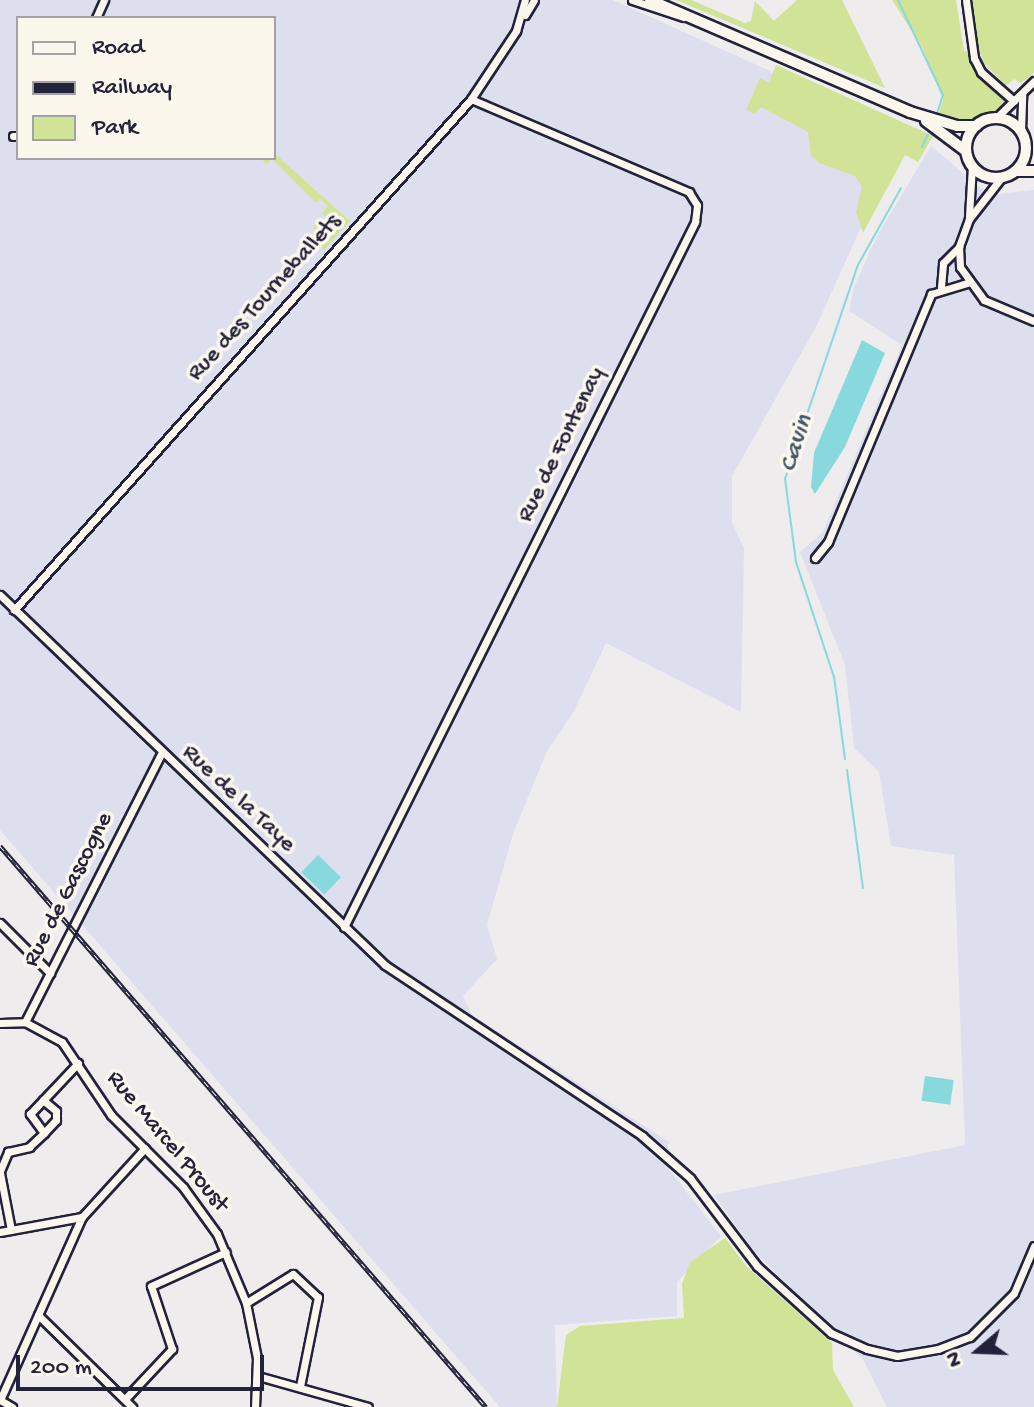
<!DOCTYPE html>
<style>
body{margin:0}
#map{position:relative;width:1034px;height:1407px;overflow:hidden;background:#eeeced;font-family:"Gochi Hand",sans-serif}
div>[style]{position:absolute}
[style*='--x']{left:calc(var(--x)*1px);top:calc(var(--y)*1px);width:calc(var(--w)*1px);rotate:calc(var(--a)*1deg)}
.built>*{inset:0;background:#dedfee}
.green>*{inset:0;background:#d0e397}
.water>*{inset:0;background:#88d9de;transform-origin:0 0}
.stream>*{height:2px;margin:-1px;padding:0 1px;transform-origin:1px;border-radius:1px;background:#88d9de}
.roads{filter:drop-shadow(2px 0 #22223b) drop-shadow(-2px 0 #22223b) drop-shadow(0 2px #22223b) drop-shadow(0 -2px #22223b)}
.street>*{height:7px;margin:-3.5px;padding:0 3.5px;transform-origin:3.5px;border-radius:3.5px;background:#fbf7ec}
.secondary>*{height:10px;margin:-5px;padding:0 5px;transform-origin:5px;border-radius:5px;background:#fbf7ec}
.secondary>.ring{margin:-5px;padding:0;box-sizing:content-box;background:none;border:10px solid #fbf7ec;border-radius:50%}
.rail>*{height:5px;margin-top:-2.5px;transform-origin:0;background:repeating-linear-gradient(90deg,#fbf7ec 0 6px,#22223b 0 12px);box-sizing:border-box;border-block:2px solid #22223b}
span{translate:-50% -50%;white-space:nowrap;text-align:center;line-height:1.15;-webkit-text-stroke:7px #fbf7ec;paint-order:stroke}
.street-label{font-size:24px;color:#22223b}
.water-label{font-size:26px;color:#41596c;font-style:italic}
.legend{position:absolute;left:16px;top:16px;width:260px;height:144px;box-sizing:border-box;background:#fbf7ec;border:2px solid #a4a2a5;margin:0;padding:10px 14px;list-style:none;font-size:24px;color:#22223b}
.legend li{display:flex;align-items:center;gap:16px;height:40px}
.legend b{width:40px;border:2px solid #a4a2a5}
.north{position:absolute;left:938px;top:1311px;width:80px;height:80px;-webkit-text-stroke:6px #fbf7ec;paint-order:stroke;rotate:251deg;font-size:22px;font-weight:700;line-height:32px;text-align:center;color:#22223b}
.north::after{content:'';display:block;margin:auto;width:28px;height:36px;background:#22223b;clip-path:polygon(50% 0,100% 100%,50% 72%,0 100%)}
.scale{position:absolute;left:16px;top:1355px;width:248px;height:36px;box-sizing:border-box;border:4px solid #22223b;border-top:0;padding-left:10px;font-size:24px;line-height:28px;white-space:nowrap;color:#22223b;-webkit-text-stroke:6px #fbf7ec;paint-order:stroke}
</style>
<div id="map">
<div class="built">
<i style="clip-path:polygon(evenodd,0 0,613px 0,770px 71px,875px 196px,817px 325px,732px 476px,732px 523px,744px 548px,741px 712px,606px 643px,574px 711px,547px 751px,513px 834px,487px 925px,497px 959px,463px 996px,472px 1015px,669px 1142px,664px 1163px,721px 1236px,677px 1282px,677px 1316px,555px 1325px,557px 1407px,500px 1407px,0 830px,0 0,18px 18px,274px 18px,274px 158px,18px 158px,18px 18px)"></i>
<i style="clip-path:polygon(931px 146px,989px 195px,1034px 190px,1034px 1407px,887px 1407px,864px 1361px,754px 1251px,714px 1195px,965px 1145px,954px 855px,891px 846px,879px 772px,854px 748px,845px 665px,800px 552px,823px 532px,902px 345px,849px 311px,854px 287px,877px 236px)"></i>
</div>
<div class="green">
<i style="clip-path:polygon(676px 0,691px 0,745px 23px,751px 21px,755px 1px,774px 21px,797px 0,842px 0,885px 88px)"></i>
<i style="clip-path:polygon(892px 0,956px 0,964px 51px,970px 51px,982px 79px,1007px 103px,998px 112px,968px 122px,939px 113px,943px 100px,922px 47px)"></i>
<i style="clip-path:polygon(971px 0,1034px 0,1034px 73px,1021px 83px,1014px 79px,1006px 86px,984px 63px,974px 37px)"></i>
<i style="clip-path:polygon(776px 65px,933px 136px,918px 162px,905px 155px,863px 233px,856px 212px,862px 187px,855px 176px,819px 163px,811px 156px,808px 132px,761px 107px,755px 114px,746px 110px,760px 78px,769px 82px)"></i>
<i style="clip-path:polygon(274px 153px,350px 221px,324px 250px,316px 242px,314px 224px,327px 218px,322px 213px,328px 206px,320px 199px,316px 203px,272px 159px,267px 164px,260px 158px,274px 158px)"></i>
<i style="clip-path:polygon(725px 1238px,747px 1267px,832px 1343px,833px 1370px,854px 1407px,557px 1407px,566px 1335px,580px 1326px,684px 1318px,682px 1284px,690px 1262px)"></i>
</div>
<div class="water">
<i style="clip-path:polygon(862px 340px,885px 353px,845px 447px,815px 494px,811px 487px,814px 453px)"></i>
<i style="left:318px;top:855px;width:32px;height:24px;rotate:44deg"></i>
<i style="left:925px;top:1076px;width:29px;height:25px;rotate:8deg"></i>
</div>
<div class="stream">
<i style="--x:898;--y:0;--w:105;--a:64.7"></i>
<i style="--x:943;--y:95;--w:20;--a:108"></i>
<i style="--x:922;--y:147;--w:14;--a:-65"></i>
<i style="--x:845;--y:759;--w:83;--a:-97.6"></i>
<i style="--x:834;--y:677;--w:121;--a:-108.3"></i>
<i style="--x:796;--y:562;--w:84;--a:-97.5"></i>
<i style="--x:785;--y:479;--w:226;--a:-71.2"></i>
<i style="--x:858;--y:265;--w:88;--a:-60.8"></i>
<i style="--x:847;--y:770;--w:119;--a:82.3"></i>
</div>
<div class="roads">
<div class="street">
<i style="--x:632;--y:0;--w:54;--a:18.4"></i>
<i style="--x:966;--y:0;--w:59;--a:82.1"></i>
<i style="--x:974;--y:58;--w:16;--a:63"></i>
<i style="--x:981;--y:72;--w:44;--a:41.3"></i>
<i style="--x:525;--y:15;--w:17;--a:-59"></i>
<i style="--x:96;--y:18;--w:20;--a:-66"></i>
<i style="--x:996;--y:118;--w:53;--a:-44.2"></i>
<i style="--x:1021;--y:131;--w:36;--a:-88"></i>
<i style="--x:13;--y:136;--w:5;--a:0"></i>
<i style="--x:1001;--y:178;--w:52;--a:128"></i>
<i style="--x:969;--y:219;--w:30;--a:110"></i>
<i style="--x:959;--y:247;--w:20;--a:87"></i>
<i style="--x:960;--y:267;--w:41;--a:54"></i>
<i style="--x:984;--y:300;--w:54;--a:22.8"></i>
<i style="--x:969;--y:216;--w:50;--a:-86.6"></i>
<i style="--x:941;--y:287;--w:24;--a:-85"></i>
<i style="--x:943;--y:263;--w:23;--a:-45"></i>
<i style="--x:815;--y:558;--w:21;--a:-51"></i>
<i style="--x:828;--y:542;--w:269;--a:-67.4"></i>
<i style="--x:931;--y:294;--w:38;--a:-17"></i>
<i style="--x:0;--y:595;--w:534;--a:43.86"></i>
<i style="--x:385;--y:965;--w:309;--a:33.6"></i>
<i style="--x:642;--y:1136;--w:64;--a:41.2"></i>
<i style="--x:690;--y:1178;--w:111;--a:52.7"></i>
<i style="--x:757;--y:1266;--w:100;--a:42.2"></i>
<i style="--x:831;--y:1333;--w:39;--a:24"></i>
<i style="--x:867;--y:1349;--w:31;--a:13"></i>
<i style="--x:897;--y:1356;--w:42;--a:-9.7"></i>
<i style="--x:938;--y:1349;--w:34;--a:-21"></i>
<i style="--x:970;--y:1337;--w:62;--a:-45"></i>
<i style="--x:1014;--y:1293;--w:51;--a:-66.9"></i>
<i style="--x:14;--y:610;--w:686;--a:-48.19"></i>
<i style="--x:471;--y:99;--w:82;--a:-56.5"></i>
<i style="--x:516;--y:31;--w:32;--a:-74"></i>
<i style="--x:0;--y:923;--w:71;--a:45"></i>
<i style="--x:344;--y:927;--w:788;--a:-63.53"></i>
<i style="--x:695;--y:222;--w:17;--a:-83"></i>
<i style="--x:697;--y:205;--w:15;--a:-122"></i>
<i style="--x:689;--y:192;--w:237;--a:-156.9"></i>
<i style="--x:25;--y:1022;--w:42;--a:28.4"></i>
<i style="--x:62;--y:1042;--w:88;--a:56.1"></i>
<i style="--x:111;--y:1115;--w:102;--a:45"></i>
<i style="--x:183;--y:1187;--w:58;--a:54.1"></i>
<i style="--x:217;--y:1234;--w:75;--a:67.2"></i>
<i style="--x:246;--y:1303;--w:56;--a:78.7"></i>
<i style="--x:257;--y:1358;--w:49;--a:92.3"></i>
<i style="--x:25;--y:1022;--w:301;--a:-63.1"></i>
<i style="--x:0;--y:1023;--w:25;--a:-2"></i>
<i style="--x:43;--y:1100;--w:17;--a:40"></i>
<i style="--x:56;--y:1111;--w:9;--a:90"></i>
<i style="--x:56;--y:1120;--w:18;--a:133"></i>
<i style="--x:0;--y:1171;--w:21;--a:-67"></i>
<i style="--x:8;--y:1152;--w:22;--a:-13"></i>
<i style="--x:29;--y:1147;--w:21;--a:-43"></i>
<i style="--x:44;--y:1133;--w:24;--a:-126"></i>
<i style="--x:30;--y:1114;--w:70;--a:-46.7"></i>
<i style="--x:0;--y:1173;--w:58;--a:79.1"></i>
<i style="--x:0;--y:1232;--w:83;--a:-10.4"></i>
<i style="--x:246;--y:1303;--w:55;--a:-31.7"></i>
<i style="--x:293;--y:1274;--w:34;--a:43"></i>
<i style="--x:318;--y:1297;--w:91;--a:101.4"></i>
<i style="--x:38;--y:1315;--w:132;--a:44.4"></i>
<i style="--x:258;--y:1376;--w:114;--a:15.7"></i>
<i style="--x:125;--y:1399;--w:69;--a:-46.8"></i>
<i style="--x:172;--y:1349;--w:66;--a:-108.4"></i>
<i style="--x:151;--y:1286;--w:82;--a:-24.4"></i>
<i style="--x:0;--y:1400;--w:201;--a:-65.9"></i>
<i style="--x:82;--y:1217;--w:93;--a:-47.6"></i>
<i style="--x:0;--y:1400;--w:14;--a:30"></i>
</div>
<div class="secondary">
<i style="--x:650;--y:0;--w:283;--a:23.3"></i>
<i style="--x:910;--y:112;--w:49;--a:16.6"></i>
<i style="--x:957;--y:126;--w:19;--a:0"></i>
<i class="ring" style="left:966px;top:118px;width:50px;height:50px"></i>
<i style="--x:926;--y:121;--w:50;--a:36.9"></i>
<i style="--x:1016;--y:171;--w:18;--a:0"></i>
</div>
</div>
<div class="rail">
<i style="--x:0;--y:846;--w:742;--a:49.1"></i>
</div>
<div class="street-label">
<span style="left:265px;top:298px;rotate:-48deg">Rue des Tourneballets</span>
<span style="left:562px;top:445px;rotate:-64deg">Rue de Fontenay</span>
<span style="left:238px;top:799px;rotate:43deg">Rue de la Taye</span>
<span style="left:69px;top:890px;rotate:-63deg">Rue de Gascogne</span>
<span style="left:167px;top:1142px;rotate:50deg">Rue Marcel Proust</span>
</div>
<div class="water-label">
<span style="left:798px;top:444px;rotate:-72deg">Cavin</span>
</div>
<ul class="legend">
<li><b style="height:10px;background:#fbf7ec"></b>Road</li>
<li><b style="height:10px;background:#22223b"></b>Railway</li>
<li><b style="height:22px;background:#d0e397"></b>Park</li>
</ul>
<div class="north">N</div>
<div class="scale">200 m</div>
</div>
